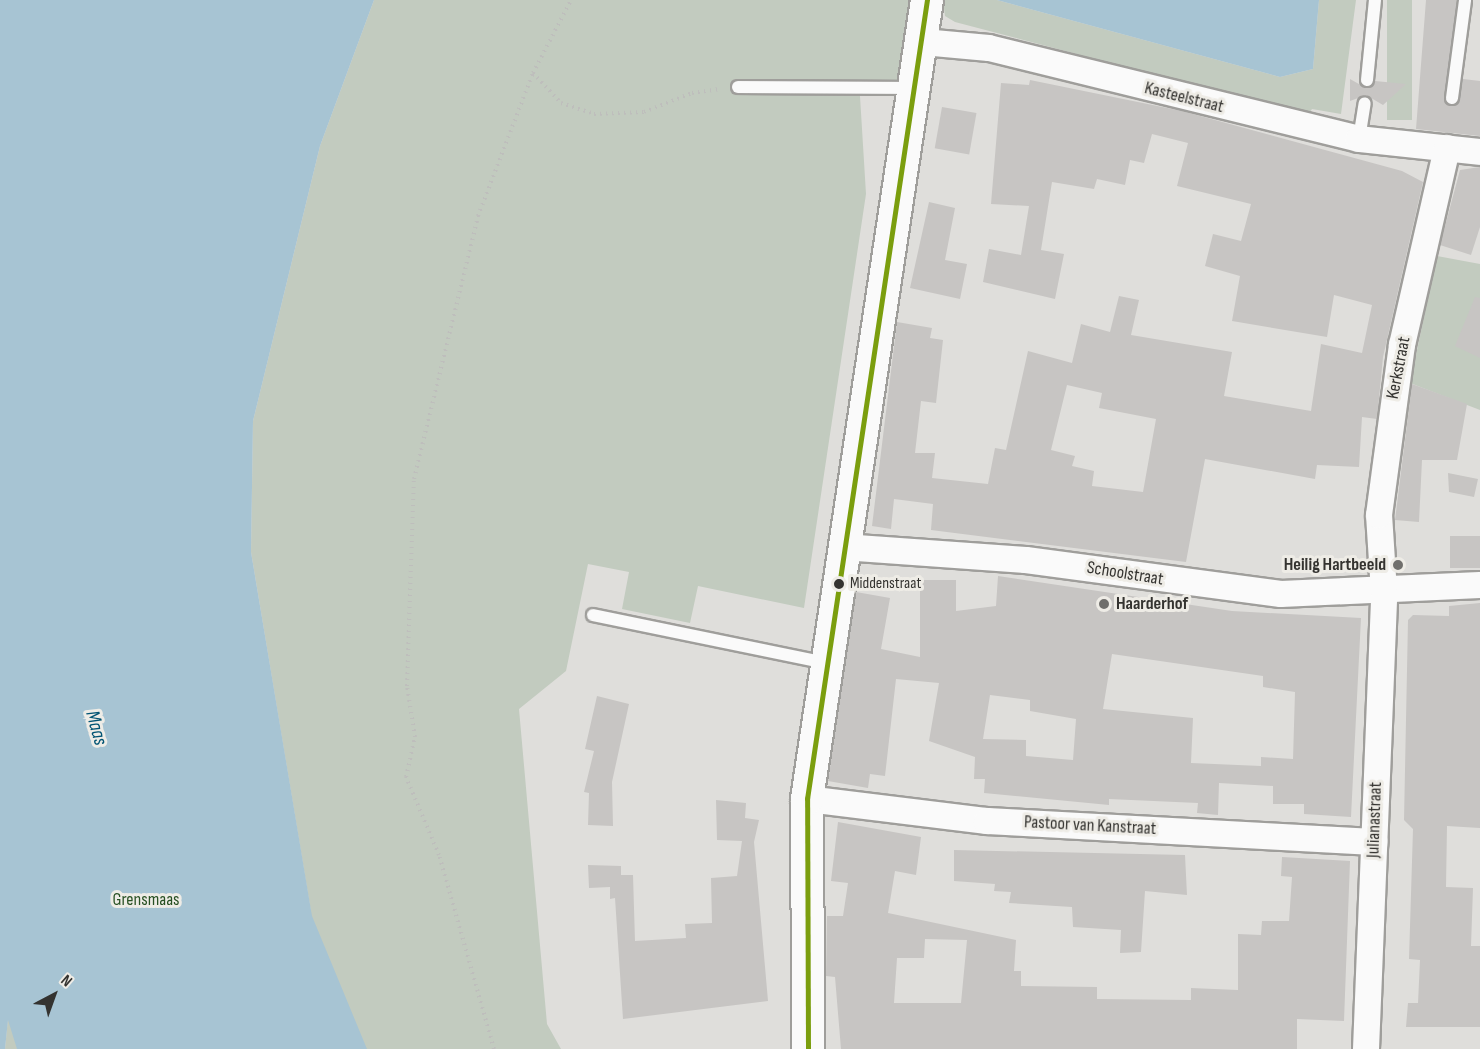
<!DOCTYPE html>
<style>
body{margin:0}
#map{position:relative;width:1480px;height:1049px;overflow:hidden;background:#dfdedb;font-family:"Sofia Sans Condensed",sans-serif}
div>[style]{position:absolute}
[style*='--x']{left:calc(var(--x)*1px);top:calc(var(--y)*1px);width:calc(var(--w)*1px);rotate:calc(var(--a)*1deg)}
.green>*{inset:0;background:#c2cbbf;transform-origin:0 0}
.water>*{inset:0;background:#a7c4d3}
.building>*{inset:0;background:#c7c5c3;transform-origin:0 0}
.path>*{height:4px;margin-top:-2px;transform-origin:0;background:repeating-linear-gradient(90deg,#bebebc 0 1.5px,transparent 0 6px)}
.roads{filter:drop-shadow(2px 0 #9f9e9b) drop-shadow(-2px 0 #9f9e9b) drop-shadow(0 2px #9f9e9b) drop-shadow(0 -2px #9f9e9b)}
.service>*{height:12px;margin:-6px;padding:0 6px;transform-origin:6px;border-radius:6px;background:#fafafa}
.minor>*{height:26px;margin:-13px;padding:0 13px;transform-origin:13px;border-radius:13px;background:#fafafa}
.tertiary>*{height:32px;margin:-16px;padding:0 16px;transform-origin:16px;border-radius:16px;background:#fafafa}
.bus-1>*{height:4.5px;margin:-2.25px;padding:0 2.25px;transform-origin:2.25px;border-radius:2.25px;background:#7b9e0e}
.dots>*{width:16px;height:16px;translate:-50% -50%;box-sizing:border-box;border:3px solid #eeece6;border-radius:50%}
span{translate:-50% -50%;white-space:nowrap;text-align:center;line-height:1.15;-webkit-text-stroke:6px #eeece6;paint-order:stroke}
.bus-label{font-size:16px;color:#343330}
.left{translate:0 -50%;text-align:left}
.street-label{font-size:18px;color:#343330}
.poi-label{font-size:18px;color:#343330;font-weight:700}
.right{translate:-100% -50%;text-align:right}
.park-label{font-size:18px;color:#285124}
.water-label{font-size:20px;color:#005373;font-style:italic}
.north{position:absolute;left:24px;top:965px;width:60px;height:60px;-webkit-text-stroke:4px #eeece6;paint-order:stroke;rotate:41deg;font-size:16px;font-weight:700;line-height:24px;text-align:center;color:#343330}
.north::after{content:'';display:block;margin:auto;width:21px;height:27px;background:#343330;clip-path:polygon(50% 0,100% 100%,50% 72%,0 100%)}
</style>
<div id="map">
<div class="green">
<i style="clip-path:polygon(0 0,311px 912px,251px 552px,253px 421px,320px 146px,374px 0,912px 0,902px 82px,859px 80px,866px 194px,804px 608px,698px 586px,690px 623px,622px 609px,629px 572px,588px 564px,566px 671px,519px 709px,547px 1024px,561px 1049px,5px 1049px,8px 1018px,0 993px)"></i>
<i style="clip-path:polygon(943px 0,997px 0,1280px 77px,1313px 69px,1319px 0,1356px 0,1341px 114px,1312px 109px,1308px 115px,955px 22px,945px 16px)"></i>
<i style="left:1387px;top:0;width:25px;height:120px"></i>
<i style="clip-path:polygon(1437px 256px,1480px 264px,1480px 410px,1410px 383px)"></i>
</div>
<div class="water">
<i style="clip-path:polygon(0 0,374px 0,320px 146px,253px 421px,251px 552px,312px 916px,367px 1049px,17px 1049px,8px 1020px,5px 1049px,0 1049px)"></i>
<i style="clip-path:polygon(997px 0,1319px 0,1313px 69px,1280px 77px)"></i>
</div>
<div class="building">
<i style="clip-path:polygon(1426px 0,1457px 0,1444px 101px,1458px 103px,1463px 79px,1480px 81px,1480px 136px,1416px 129px)"></i>
<i style="clip-path:polygon(1350px 79px,1366px 88px,1375px 81px,1406px 84px,1383px 105px,1366px 95px,1350px 101px)"></i>
<i style="clip-path:polygon(evenodd,1030px 80px,1182px 111px,1402px 171px,1423px 182px,1383px 357px,1377px 419px,1362px 417px,1359px 467px,1317px 465px,1315px 479px,1205px 459px,1186px 562px,931px 530px,933px 504px,894px 499px,891px 529px,872px 526px,897px 322px,932px 328px,930px 338px,943px 340px,936px 403px,921px 401px,915px 453px,935px 453px,932px 478px,988px 484px,995px 448px,1006px 450px,1028px 351px,1072px 363px,1081px 324px,1110px 332px,1119px 296px,1139px 300px,1131px 335px,1232px 352px,1224px 396px,1311px 411px,1321px 344px,1362px 353px,1372px 305px,1334px 295px,1327px 337px,1232px 321px,1240px 276px,1205px 266px,1213px 234px,1241px 241px,1251px 204px,1177px 186px,1188px 143px,1152px 134px,1144px 163px,1130px 160px,1125px 185px,1097px 179px,1094px 189px,1052px 182px,1041px 250px,1064px 254px,1055px 299px,983px 282px,989px 249px,1021px 255px,1029px 206px,991px 204px,1001px 83px,1029px 85px,1030px 80px,1067px 385px,1102px 393px,1099px 408px,1156px 419px,1143px 492px,1092px 486px,1094px 471px,1072px 466px,1075px 456px,1051px 450px,1067px 385px)"></i>
<i style="left:942px;top:107px;width:35px;height:42px;rotate:10deg"></i>
<i style="clip-path:polygon(1480px 167px,1480px 227px,1471px 255px,1440px 245px,1460px 170px)"></i>
<i style="clip-path:polygon(929px 202px,955px 208px,945px 260px,967px 264px,960px 299px,910px 288px)"></i>
<i style="clip-path:polygon(1475px 297px,1480px 298px,1480px 358px,1455px 346px)"></i>
<i style="clip-path:polygon(1412px 384px,1467px 404px,1457px 460px,1422px 460px,1419px 522px,1395px 520px)"></i>
<i style="clip-path:polygon(1448px 473px,1478px 479px,1474px 497px,1449px 492px)"></i>
<i style="left:1480px;top:536px;width:32px;height:30px;rotate:90deg"></i>
<i style="clip-path:polygon(evenodd,998px 576px,1232px 611px,1361px 618px,1351px 817px,1304px 814px,1304px 804px,1273px 804px,1273px 786px,1219px 783px,1218px 815px,1197px 813px,1198px 803px,1109px 799px,1109px 805px,984px 793px,985px 779px,974px 779px,975px 757px,929px 741px,939px 683px,896px 679px,885px 776px,870px 774px,868px 788px,828px 781px,856px 592px,890px 598px,881px 649px,920px 657px,920px 580px,956px 580px,956px 611px,996px 606px,998px 576px,1112px 654px,1263px 676px,1263px 687px,1295px 692px,1293px 759px,1261px 757px,1261px 766px,1191px 763px,1193px 718px,1103px 709px,1112px 654px,998px 576px,990px 695px,1030px 700px,1030px 711px,1076px 719px,1073px 760px,1026px 756px,1026px 740px,983px 739px,990px 695px)"></i>
<i style="clip-path:polygon(1480px 603px,1480px 828px,1447px 826px,1446px 887px,1473px 888px,1471px 946px,1480px 946px,1480px 1027px,1406px 1027px,1408px 1003px,1418px 1003px,1420px 960px,1409px 959px,1413px 829px,1404px 820px,1408px 620px,1413px 615px,1449px 616px,1449px 606px)"></i>
<i style="clip-path:polygon(597px 696px,629px 704px,612px 782px,613px 826px,588px 825px,589px 793px,584px 792px,594px 751px,585px 749px)"></i>
<i style="clip-path:polygon(716px 800px,746px 803px,745px 818px,759px 820px,754px 842px,768px 1001px,623px 1019px,615px 898px,610px 899px,610px 887px,589px 888px,588px 865px,621px 866px,621px 875px,633px 875px,635px 941px,686px 938px,685px 924px,712px 923px,711px 878px,737px 876px,742px 841px,717px 840px)"></i>
<i style="clip-path:polygon(evenodd,838px 822px,921px 837px,916px 875px,895px 871px,888px 913px,1016px 940px,1014px 971px,1021px 971px,1021px 986px,1097px 987px,1097px 999px,1191px 1000px,1191px 988px,1238px 990px,1238px 934px,1261px 935px,1262px 921px,1289px 921px,1292px 877px,1281px 876px,1282px 857px,1350px 861px,1344px 1021px,1297px 1019px,1297px 1049px,841px 1049px,835px 977px,826px 976px,827px 916px,843px 916px,848px 883px,831px 881px,838px 822px,925px 939px,967px 940px,961px 1003px,894px 1003px,897px 958px,924px 958px,925px 939px)"></i>
<i style="clip-path:polygon(954px 850px,1185px 855px,1187px 895px,1145px 891px,1141px 952px,1120px 953px,1121px 930px,1073px 927px,1072px 907px,1009px 903px,1011px 892px,994px 891px,995px 884px,954px 881px)"></i>
</div>
<div class="path">
<i style="--x:533;--y:73;--w:41;--a:47"></i>
<i style="--x:561;--y:103;--w:35;--a:18"></i>
<i style="--x:594;--y:114;--w:50;--a:-2.3"></i>
<i style="--x:644;--y:112;--w:52;--a:-21.6"></i>
<i style="--x:692;--y:93;--w:28;--a:-8"></i>
<i style="--x:494;--y:1049;--w:202;--a:-105.8"></i>
<i style="--x:439;--y:855;--w:85;--a:-112.9"></i>
<i style="--x:406;--y:777;--w:41;--a:-77.3"></i>
<i style="--x:415;--y:737;--w:52;--a:-98.9"></i>
<i style="--x:407;--y:686;--w:207;--a:-88.1"></i>
<i style="--x:414;--y:479;--w:271;--a:-76.3"></i>
<i style="--x:478;--y:216;--w:153;--a:-69"></i>
<i style="--x:533;--y:73;--w:82;--a:-62.5"></i>
</div>
<div class="roads">
<div class="service">
<i style="--x:1367;--y:80;--w:80;--a:-84.3"></i>
<i style="--x:738;--y:87;--w:176;--a:0.3"></i>
<i style="--x:1452;--y:98;--w:99;--a:-82.4"></i>
<i style="--x:1359;--y:139;--w:36;--a:-81"></i>
<i style="--x:593;--y:615;--w:239;--a:11.6"></i>
</div>
<div class="minor">
<i style="--x:923;--y:42;--w:66;--a:5.2"></i>
<i style="--x:989;--y:48;--w:381;--a:13.8"></i>
<i style="--x:1359;--y:139;--w:122;--a:6.1"></i>
<i style="--x:843;--y:547;--w:183;--a:4.1"></i>
<i style="--x:1026;--y:560;--w:257;--a:7.6"></i>
<i style="--x:1281;--y:594;--w:199;--a:-2.6"></i>
<i style="--x:807;--y:799;--w:181;--a:7"></i>
<i style="--x:987;--y:821;--w:388;--a:3.1"></i>
<i style="--x:1366;--y:1049;--w:457;--a:-87.7"></i>
<i style="--x:1384;--y:592;--w:77;--a:-93.7"></i>
<i style="--x:1379;--y:515;--w:172;--a:-82.3"></i>
<i style="--x:1402;--y:345;--w:202;--a:-77.1"></i>
</div>
<div class="tertiary">
<i style="--x:808;--y:1049;--w:250;--a:-90.2"></i>
<i style="--x:807;--y:799;--w:808;--a:-81.46"></i>
</div>
</div>
<div class="bus-1">
<i style="--x:808;--y:1049;--w:250;--a:-90.2"></i>
<i style="--x:807;--y:799;--w:808;--a:-81.46"></i>
</div>
<div class="dots">
<i style="left:1398px;top:565px;background:#706f6c"></i>
<i style="left:839px;top:584px;background:#343330"></i>
<i style="left:1104px;top:604px;background:#706f6c"></i>
</div>
<div class="bus-label">
<span class="left" style="left:850px;top:584px">Middenstraat</span>
</div>
<div class="street-label">
<span style="left:1184px;top:98px;rotate:14deg">Kasteelstraat</span>
<span style="left:1399px;top:368px;rotate:-79deg">Kerkstraat</span>
<span style="left:1125px;top:574px;rotate:9deg">Schoolstraat</span>
<span style="left:1375px;top:820px;rotate:-88deg">Julianastraat</span>
<span style="left:1090px;top:826px;rotate:3deg">Pastoor van Kanstraat</span>
</div>
<div class="poi-label">
<span class="right" style="left:1386px;top:565px">Heilig Hartbeeld</span>
<span class="left" style="left:1116px;top:604px">Haarderhof</span>
</div>
<div class="park-label">
<span style="left:146px;top:900px">Grensmaas</span>
</div>
<div class="water-label">
<span style="left:96px;top:728px;rotate:74deg">Maas</span>
</div>
<div class="north">N</div>
</div>
